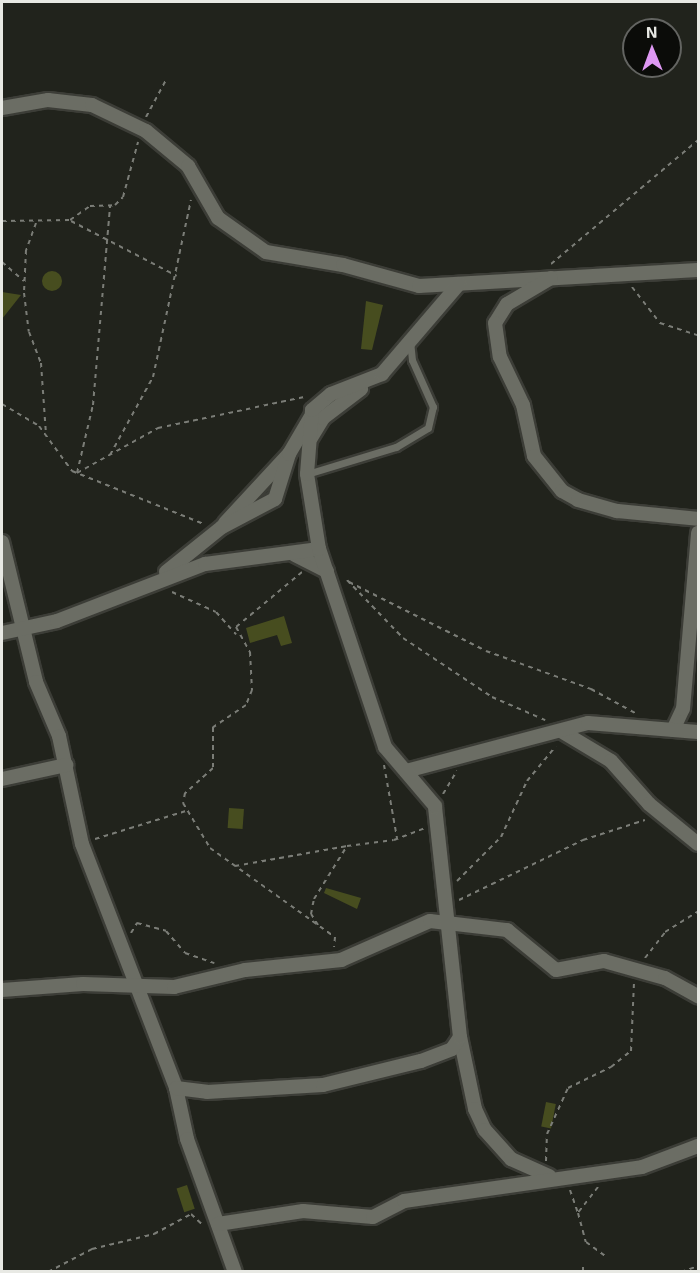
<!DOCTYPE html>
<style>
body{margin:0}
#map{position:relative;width:700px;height:1273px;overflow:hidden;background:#21231c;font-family:"Exo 2",sans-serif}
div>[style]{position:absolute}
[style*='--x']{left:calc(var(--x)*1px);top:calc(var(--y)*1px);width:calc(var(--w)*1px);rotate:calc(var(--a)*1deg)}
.building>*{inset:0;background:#474d1f;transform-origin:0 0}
.round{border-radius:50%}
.path>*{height:2px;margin-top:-1px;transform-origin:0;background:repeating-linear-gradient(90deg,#7b7d77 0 4.5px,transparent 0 9px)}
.roads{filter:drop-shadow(2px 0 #3c3d37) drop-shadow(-2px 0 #3c3d37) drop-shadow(0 2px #3c3d37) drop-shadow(0 -2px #3c3d37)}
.service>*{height:7px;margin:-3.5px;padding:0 3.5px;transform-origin:3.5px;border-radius:3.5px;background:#6b6d64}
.minor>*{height:14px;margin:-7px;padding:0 7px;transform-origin:7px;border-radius:7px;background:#6b6d64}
span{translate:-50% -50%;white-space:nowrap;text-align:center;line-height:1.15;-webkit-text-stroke:4.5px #0b0c09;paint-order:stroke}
.frame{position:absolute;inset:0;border:3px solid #e8e9e4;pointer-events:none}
.north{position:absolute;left:622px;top:18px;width:60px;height:60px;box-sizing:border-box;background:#0b0c09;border:2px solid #636461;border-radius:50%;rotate:359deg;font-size:16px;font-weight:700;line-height:24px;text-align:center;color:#e8e9e4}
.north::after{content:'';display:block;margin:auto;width:21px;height:27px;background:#de98f3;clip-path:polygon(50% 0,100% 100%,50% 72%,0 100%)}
</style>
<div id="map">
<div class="building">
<i class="round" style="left:42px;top:271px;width:20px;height:20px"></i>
<i style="clip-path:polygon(2px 292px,21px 295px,2px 319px)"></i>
<i style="clip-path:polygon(366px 301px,383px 305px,372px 350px,361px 349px)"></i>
<i style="clip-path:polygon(284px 616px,292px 643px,281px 646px,277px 635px,250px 643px,246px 628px)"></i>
<i style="left:229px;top:808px;width:15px;height:20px;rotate:4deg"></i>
<i style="clip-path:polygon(326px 888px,361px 898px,357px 909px,324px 893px)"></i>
<i style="left:546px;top:1102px;width:10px;height:25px;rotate:11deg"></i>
<i style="left:187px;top:1185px;width:25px;height:11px;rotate:72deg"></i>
</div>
<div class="path">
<i style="--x:146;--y:117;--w:42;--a:-61.6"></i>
<i style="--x:2;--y:221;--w:68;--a:-0.8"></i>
<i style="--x:70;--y:220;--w:24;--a:-35"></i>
<i style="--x:90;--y:206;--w:25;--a:-2"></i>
<i style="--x:115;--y:205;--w:11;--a:-45"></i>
<i style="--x:123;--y:197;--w:57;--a:-74.7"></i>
<i style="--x:71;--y:221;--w:119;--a:27.4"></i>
<i style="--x:36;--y:223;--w:29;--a:110"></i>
<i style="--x:26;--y:250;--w:43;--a:92.7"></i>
<i style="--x:24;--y:293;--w:39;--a:83"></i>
<i style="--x:29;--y:332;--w:33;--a:69"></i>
<i style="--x:41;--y:363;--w:71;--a:86"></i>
<i style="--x:2;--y:262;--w:29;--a:41"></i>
<i style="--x:551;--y:264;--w:192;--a:-40.1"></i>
<i style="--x:632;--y:287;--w:46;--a:52.1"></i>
<i style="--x:660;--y:323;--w:40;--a:18"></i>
<i style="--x:2;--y:404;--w:43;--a:30.7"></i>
<i style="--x:39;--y:426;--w:56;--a:53.7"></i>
<i style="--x:72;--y:471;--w:142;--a:21.9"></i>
<i style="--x:110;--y:455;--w:89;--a:-61.1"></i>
<i style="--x:153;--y:377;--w:181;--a:-77.9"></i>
<i style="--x:77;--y:473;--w:70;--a:-76.8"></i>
<i style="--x:93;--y:405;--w:200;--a:-85.1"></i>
<i style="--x:77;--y:473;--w:93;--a:-29.1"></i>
<i style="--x:158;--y:428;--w:153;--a:-12"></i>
<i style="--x:302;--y:572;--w:86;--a:140.2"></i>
<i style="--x:236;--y:627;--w:29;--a:61"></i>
<i style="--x:250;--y:652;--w:38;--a:87"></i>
<i style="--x:252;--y:690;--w:16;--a:112"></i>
<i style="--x:246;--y:705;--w:40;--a:146"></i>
<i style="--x:213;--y:727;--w:41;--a:90"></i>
<i style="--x:213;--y:768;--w:38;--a:138"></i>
<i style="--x:185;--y:793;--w:10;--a:101"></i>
<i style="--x:183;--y:803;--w:52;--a:59"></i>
<i style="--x:210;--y:848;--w:153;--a:35.5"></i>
<i style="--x:335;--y:937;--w:10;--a:96"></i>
<i style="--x:347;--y:580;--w:81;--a:46"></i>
<i style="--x:403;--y:638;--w:107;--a:33.5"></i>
<i style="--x:492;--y:697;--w:58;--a:23.5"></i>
<i style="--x:349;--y:582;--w:153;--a:26.7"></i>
<i style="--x:486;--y:651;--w:112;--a:19.9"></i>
<i style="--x:591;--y:689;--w:50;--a:28.6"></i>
<i style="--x:172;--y:592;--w:48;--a:24.4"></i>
<i style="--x:216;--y:612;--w:30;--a:48"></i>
<i style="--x:384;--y:765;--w:74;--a:79.9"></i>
<i style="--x:443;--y:794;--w:27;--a:-59"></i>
<i style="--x:95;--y:839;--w:95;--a:-17.1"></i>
<i style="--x:235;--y:866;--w:114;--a:-10.1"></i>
<i style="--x:457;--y:881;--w:62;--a:-45"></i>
<i style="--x:501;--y:837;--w:62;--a:-65.1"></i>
<i style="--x:527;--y:781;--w:45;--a:-50.4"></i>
<i style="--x:459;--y:900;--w:138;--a:-25.8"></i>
<i style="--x:583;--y:840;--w:65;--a:-17.9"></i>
<i style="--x:318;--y:925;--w:13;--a:-122"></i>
<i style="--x:311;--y:914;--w:15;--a:-79"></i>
<i style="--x:314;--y:899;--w:62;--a:-58.1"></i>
<i style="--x:347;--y:846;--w:47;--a:-7.3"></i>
<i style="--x:394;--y:840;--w:33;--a:-21"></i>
<i style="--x:131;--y:933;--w:12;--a:-59"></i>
<i style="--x:137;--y:923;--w:30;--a:15"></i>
<i style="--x:166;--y:931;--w:29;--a:49"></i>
<i style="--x:185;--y:953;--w:31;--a:19"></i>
<i style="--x:645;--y:958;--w:33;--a:-52"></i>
<i style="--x:665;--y:932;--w:39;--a:-32"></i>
<i style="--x:546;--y:1161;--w:27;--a:-88"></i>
<i style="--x:547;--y:1134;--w:51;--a:-65.5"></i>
<i style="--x:568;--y:1088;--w:48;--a:-26"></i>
<i style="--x:611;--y:1067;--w:26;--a:-39"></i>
<i style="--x:631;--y:1051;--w:69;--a:-87.5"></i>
<i style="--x:598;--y:1187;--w:33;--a:128"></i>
<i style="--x:578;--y:1213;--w:30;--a:75"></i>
<i style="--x:586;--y:1242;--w:24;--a:36"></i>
<i style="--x:570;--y:1190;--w:24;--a:71"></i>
<i style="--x:583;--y:1267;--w:5;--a:90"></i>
<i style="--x:48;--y:1272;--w:50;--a:-27.6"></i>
<i style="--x:92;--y:1249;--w:64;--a:-13.6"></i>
<i style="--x:154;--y:1234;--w:42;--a:-28.4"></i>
<i style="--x:191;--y:1214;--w:16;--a:43"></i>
<i style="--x:681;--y:1272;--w:18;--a:-19"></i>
</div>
<div class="roads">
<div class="service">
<i style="--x:307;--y:474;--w:93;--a:-16.9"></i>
<i style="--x:396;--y:447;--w:37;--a:-31"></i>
<i style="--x:428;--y:428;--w:22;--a:-77"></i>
<i style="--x:433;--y:407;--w:51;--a:-114.1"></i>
<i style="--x:412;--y:360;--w:18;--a:-96"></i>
</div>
<div class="minor">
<i style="--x:2;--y:108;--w:47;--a:-9.9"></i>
<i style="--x:48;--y:100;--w:44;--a:6.5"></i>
<i style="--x:92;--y:105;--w:60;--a:25.7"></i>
<i style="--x:146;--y:131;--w:55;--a:39.8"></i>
<i style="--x:188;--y:166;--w:60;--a:60"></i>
<i style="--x:218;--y:218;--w:59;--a:35.3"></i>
<i style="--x:266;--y:252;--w:78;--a:9.6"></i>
<i style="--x:343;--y:265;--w:79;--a:15.4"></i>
<i style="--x:419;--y:286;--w:279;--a:-3.3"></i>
<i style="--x:551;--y:278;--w:51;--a:149.4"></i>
<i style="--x:507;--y:304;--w:22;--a:122"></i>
<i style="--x:495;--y:323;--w:34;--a:82"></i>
<i style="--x:500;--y:357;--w:53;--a:64.4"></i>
<i style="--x:523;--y:405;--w:52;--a:77.8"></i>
<i style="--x:534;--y:456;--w:45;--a:51.3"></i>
<i style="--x:562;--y:491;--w:18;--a:29"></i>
<i style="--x:578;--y:500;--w:41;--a:15.8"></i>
<i style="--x:617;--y:511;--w:81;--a:5.6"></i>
<i style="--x:311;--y:438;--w:23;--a:-59"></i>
<i style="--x:323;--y:418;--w:48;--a:-37.3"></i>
<i style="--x:225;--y:523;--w:94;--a:-47.2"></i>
<i style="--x:2;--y:542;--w:144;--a:76.3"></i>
<i style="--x:36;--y:682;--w:59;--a:66.9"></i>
<i style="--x:59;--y:736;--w:110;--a:78"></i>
<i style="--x:82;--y:844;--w:261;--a:68.9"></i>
<i style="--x:176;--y:1088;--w:52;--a:77.8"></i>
<i style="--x:187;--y:1139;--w:141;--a:70.2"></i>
<i style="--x:295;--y:555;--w:36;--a:27"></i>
<i style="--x:166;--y:572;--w:72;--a:-38.8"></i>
<i style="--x:222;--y:527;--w:60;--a:-27.8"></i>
<i style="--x:275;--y:499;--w:47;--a:-72.7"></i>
<i style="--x:289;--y:454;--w:42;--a:-59.7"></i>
<i style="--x:2;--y:633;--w:56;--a:-12.3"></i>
<i style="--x:57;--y:621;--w:159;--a:-21.1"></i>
<i style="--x:205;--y:564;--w:115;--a:-7.5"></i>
<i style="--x:673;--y:730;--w:23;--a:-65"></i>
<i style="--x:683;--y:709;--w:177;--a:-85.1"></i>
<i style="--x:561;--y:731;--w:58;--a:31"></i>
<i style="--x:611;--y:761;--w:57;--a:48.5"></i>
<i style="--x:649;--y:804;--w:63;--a:39.2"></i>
<i style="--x:406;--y:771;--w:188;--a:-14.8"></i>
<i style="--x:588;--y:723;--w:110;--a:4.7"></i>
<i style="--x:2;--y:779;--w:66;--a:-12.3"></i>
<i style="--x:2;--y:990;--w:81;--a:-4.2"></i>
<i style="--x:83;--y:984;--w:91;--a:1.9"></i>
<i style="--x:174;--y:987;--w:73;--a:-13.5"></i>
<i style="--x:245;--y:970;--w:97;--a:-5.9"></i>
<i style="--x:341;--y:960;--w:97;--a:-23.7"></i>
<i style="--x:430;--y:921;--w:78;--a:6.7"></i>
<i style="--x:507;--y:930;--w:63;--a:39.2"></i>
<i style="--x:556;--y:970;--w:49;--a:-10.6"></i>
<i style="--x:604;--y:961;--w:63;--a:15.6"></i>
<i style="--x:665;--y:978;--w:38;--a:29"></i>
<i style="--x:460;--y:1037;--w:74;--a:78.2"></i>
<i style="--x:475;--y:1109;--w:23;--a:65"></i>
<i style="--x:485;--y:1130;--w:39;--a:48"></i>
<i style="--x:511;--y:1159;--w:42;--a:24.1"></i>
<i style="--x:176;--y:1088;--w:31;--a:7"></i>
<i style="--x:207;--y:1092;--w:116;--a:-3.5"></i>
<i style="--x:323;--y:1085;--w:101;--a:-13.8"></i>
<i style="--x:421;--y:1061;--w:33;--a:-21"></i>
<i style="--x:452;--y:1049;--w:14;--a:-56"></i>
<i style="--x:460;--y:1037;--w:232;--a:-96.2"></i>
<i style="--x:435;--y:806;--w:77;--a:-130.3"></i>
<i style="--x:385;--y:747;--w:209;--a:-108.4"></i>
<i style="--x:319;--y:549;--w:76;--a:-99.1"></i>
<i style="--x:307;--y:474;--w:64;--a:-85.5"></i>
<i style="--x:312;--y:410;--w:25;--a:-40"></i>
<i style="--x:331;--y:394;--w:55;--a:-21.4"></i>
<i style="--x:382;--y:374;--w:118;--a:-49.5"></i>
<i style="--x:218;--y:1224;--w:86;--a:-8.7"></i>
<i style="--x:303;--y:1211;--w:70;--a:4.9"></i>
<i style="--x:373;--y:1217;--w:35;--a:-27"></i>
<i style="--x:404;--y:1201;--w:240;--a:-8.1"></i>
<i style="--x:642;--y:1167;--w:60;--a:-20.6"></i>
</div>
</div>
<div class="frame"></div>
<div class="north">N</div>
</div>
